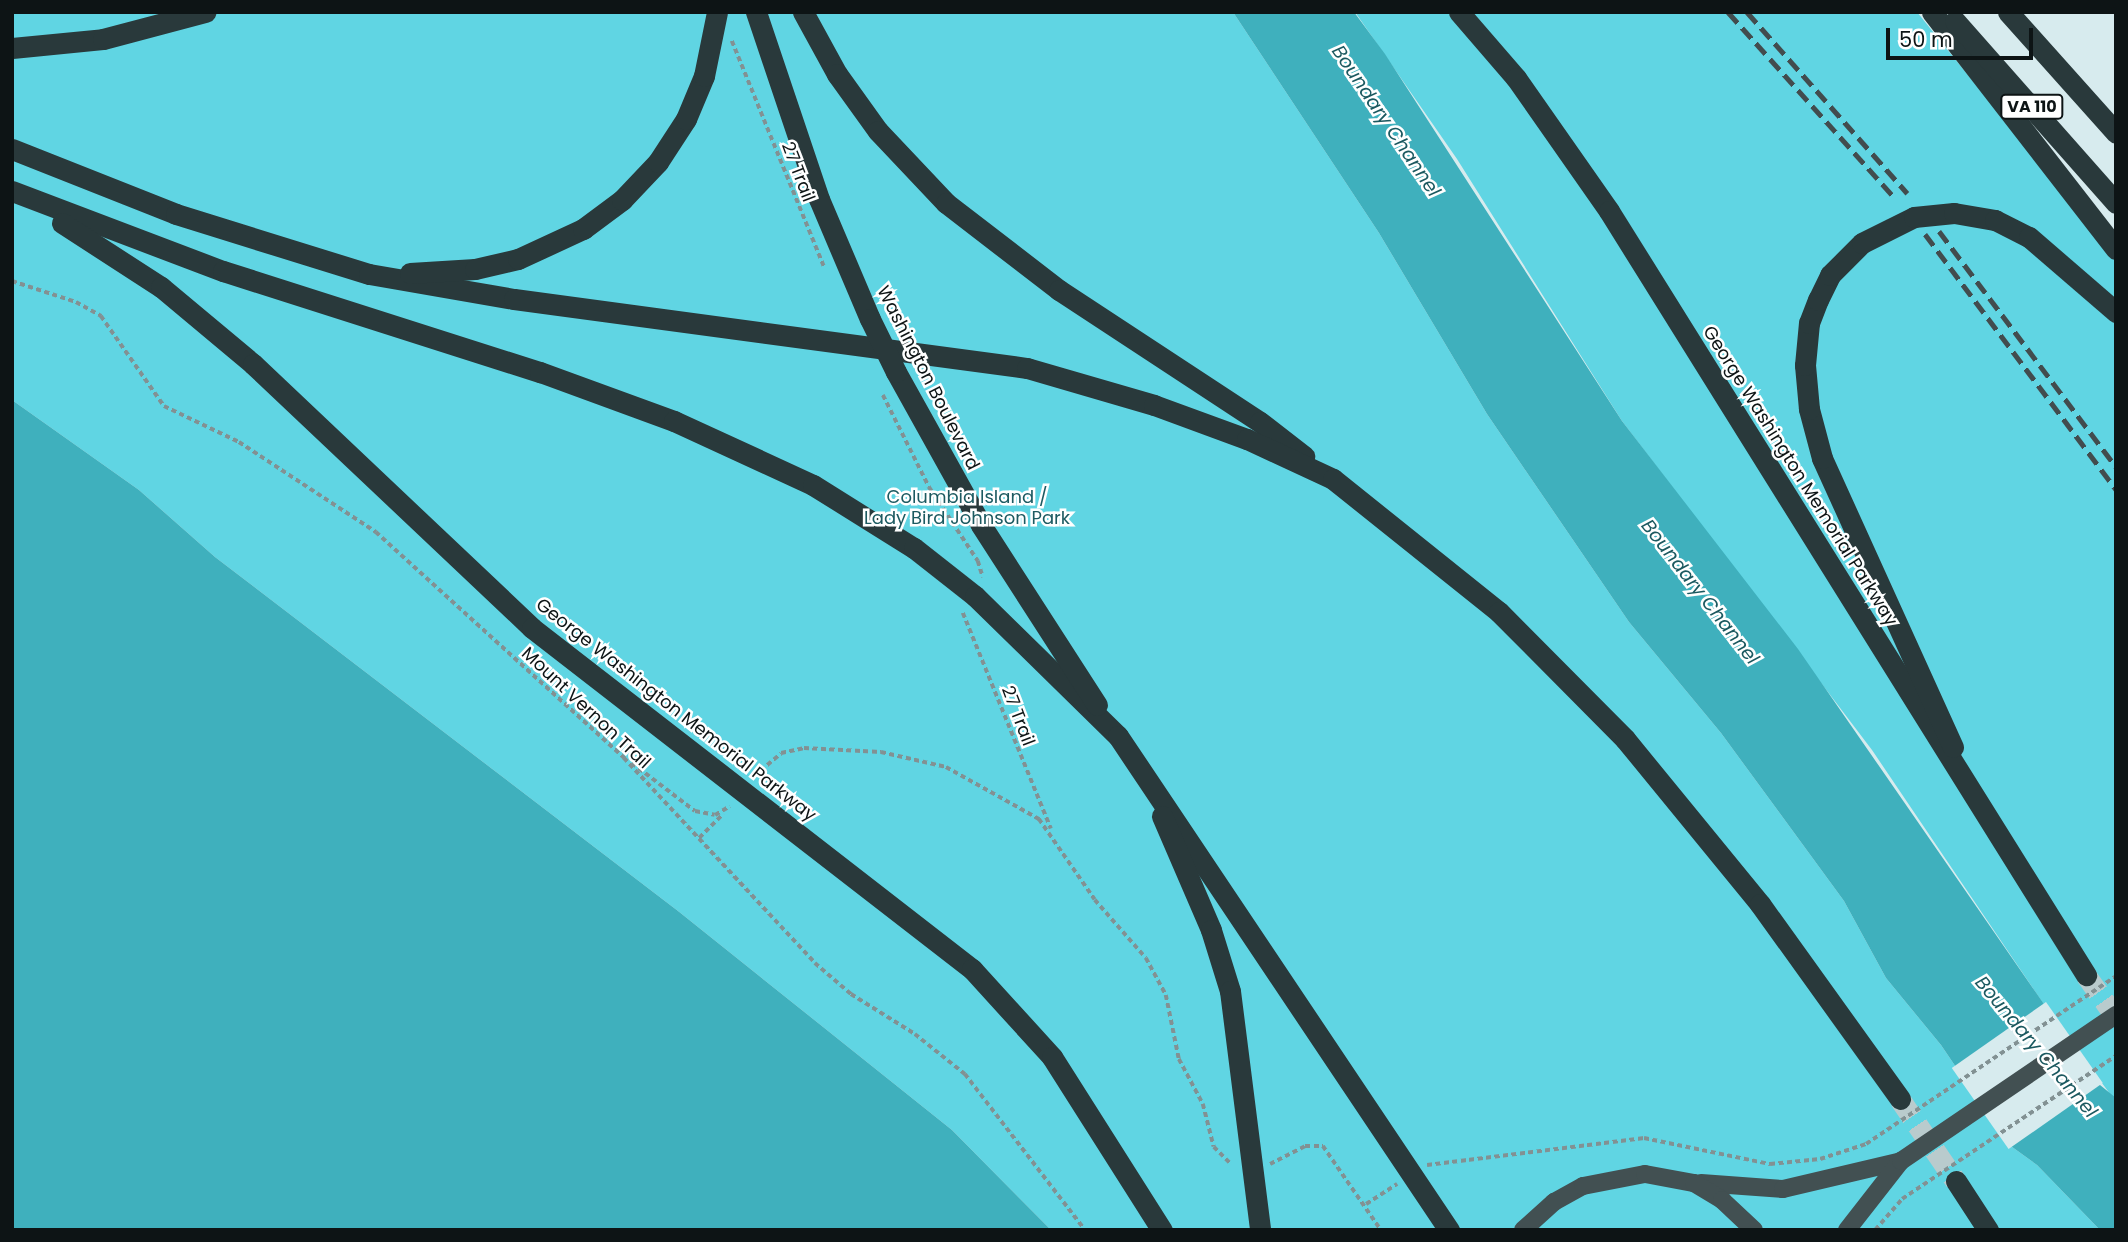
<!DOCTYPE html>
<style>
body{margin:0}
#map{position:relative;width:2128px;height:1242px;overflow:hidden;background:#d7ebee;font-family:Poppins,sans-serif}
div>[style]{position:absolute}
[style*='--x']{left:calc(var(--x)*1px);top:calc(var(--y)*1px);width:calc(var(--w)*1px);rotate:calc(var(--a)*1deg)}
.green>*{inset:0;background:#60d5e3}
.water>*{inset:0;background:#3fb0bd}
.pier>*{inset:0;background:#d7ebee;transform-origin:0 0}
.highway-tunnel>*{height:21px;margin-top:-10.5px;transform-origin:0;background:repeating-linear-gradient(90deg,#b9cbcd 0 21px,transparent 0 31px)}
.path>*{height:3.5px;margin-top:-1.75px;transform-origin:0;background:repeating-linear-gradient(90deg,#829193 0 5px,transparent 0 8.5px)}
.major>*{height:18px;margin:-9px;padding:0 9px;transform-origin:9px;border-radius:9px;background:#425052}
.highway>*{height:21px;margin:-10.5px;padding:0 10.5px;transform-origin:10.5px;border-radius:10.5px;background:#29393b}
.rail>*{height:5px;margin-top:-2.5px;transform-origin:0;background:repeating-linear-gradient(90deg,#424c4e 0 14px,transparent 0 21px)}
.path-bridge>*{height:3.5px;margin-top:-1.75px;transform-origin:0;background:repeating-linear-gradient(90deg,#829193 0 5px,transparent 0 8.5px)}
.major-bridge>*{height:18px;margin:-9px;padding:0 9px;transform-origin:9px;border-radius:9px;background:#425052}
.highway-bridge>*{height:21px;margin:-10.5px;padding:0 10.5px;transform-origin:10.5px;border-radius:10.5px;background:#29393b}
span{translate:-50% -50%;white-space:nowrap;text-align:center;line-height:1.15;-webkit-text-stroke:5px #fff;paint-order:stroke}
.shield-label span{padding:2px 5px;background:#fff;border:2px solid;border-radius:5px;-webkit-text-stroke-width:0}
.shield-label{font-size:16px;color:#0d1415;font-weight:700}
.street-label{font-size:18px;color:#0d1415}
.park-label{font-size:18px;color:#1c5a61}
.water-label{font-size:19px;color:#1b5960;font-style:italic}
.frame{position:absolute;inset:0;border:14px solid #0d1415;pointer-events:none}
.scale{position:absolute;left:1886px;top:28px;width:147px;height:32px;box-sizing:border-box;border:4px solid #0d1415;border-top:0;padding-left:9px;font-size:21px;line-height:24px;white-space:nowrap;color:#0d1415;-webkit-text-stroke:5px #fff;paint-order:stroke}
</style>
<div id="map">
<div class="green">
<i style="clip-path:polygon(12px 12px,1233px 12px,1379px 233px,1487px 414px,1629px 622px,1721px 733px,1844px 901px,1886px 978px,1941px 1045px,2008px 1144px,2037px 1165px,2100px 1230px,1051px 1230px,952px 1130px,678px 911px,215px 557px,139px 490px,12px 400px)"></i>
<i style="clip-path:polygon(1355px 12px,1917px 12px,2116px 258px,2116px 1102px,2045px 1006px,1872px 750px,1622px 421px,1457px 159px)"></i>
</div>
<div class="water">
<i style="clip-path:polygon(1233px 12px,1354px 12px,1385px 54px,1622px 421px,1798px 649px,2100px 1085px,2116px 1098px,2116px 1230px,2100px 1230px,2037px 1165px,2008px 1144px,1941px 1045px,1886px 978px,1844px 901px,1721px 733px,1629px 622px,1487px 414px,1379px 233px)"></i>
<i style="clip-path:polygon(12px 400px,139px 490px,215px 557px,678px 911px,952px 1130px,1051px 1230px,12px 1230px)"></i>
</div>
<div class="pier">
<i style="left:2046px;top:1002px;width:99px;height:115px;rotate:55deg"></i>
</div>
<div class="highway-tunnel">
<i style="--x:2086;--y:975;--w:52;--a:54.5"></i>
<i style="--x:1900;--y:1099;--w:99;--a:55.7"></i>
</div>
<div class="path">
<i style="--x:732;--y:41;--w:244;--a:67.8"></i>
<i style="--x:12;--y:281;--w:67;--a:18.2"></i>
<i style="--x:76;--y:302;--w:29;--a:29"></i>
<i style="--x:101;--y:316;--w:110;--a:55"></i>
<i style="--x:164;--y:406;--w:83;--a:25.6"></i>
<i style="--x:239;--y:442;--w:164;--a:33.3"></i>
<i style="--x:376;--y:532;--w:336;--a:42.3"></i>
<i style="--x:624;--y:758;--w:280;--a:47"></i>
<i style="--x:815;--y:963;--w:48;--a:40.7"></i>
<i style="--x:851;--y:994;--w:75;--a:32"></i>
<i style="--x:915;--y:1034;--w:64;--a:38.7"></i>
<i style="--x:965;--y:1074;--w:197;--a:52.4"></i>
<i style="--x:883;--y:395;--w:103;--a:63.4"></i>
<i style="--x:929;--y:487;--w:89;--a:56.5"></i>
<i style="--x:978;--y:561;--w:17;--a:73"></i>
<i style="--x:963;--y:613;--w:233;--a:67.8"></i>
<i style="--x:632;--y:763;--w:79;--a:37.3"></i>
<i style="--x:695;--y:811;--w:20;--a:11"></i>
<i style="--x:715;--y:815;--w:17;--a:-31"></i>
<i style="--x:754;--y:776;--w:35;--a:-40"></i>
<i style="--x:781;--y:753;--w:24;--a:-12"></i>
<i style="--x:804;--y:748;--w:77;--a:3"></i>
<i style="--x:881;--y:752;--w:67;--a:13"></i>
<i style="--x:946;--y:767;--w:107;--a:29.2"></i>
<i style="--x:1039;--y:819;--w:98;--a:55.3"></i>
<i style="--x:1095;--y:900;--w:77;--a:48.7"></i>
<i style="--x:1146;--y:958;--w:42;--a:61.6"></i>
<i style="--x:1166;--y:995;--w:65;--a:78.5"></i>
<i style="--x:1179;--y:1059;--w:51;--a:61.9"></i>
<i style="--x:1203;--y:1104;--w:44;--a:75.7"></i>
<i style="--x:1214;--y:1147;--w:24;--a:45"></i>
<i style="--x:699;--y:838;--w:34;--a:-45"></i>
<i style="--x:1270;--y:1164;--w:39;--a:-27"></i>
<i style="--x:1305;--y:1146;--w:18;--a:0"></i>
<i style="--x:1323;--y:1146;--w:102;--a:55.4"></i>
<i style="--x:1427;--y:1165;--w:219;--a:-7.1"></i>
<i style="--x:1644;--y:1138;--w:129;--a:11.7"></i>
<i style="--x:1770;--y:1164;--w:50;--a:-5.7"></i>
<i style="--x:1820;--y:1159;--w:48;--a:-18.1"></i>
<i style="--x:1366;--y:1204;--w:37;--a:-33"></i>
<i style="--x:1875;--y:1230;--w:41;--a:-48.9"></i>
</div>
<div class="major">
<i style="--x:1701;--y:1183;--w:82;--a:4.2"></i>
<i style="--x:1783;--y:1189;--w:121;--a:-13.3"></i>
<i style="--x:1523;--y:1230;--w:42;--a:-42.1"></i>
<i style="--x:1554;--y:1202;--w:33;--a:-29"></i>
<i style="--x:1583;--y:1186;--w:63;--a:-11"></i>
<i style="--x:1645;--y:1174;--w:50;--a:10.4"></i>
<i style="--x:1694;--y:1183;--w:33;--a:31"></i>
<i style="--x:1722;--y:1200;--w:44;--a:43.2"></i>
<i style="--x:1847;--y:1230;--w:88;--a:-52"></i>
</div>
<div class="highway">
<i style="--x:756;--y:12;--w:197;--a:71.4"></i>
<i style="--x:819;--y:199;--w:130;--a:67"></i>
<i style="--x:803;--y:12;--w:71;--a:61.3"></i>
<i style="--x:837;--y:74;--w:70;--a:54.3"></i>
<i style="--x:878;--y:131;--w:99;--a:46.6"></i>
<i style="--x:946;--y:203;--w:143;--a:37.6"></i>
<i style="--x:1059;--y:290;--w:240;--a:33.3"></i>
<i style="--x:1260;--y:422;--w:56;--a:37.7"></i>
<i style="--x:1459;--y:12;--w:87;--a:49.2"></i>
<i style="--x:1516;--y:78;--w:162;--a:55"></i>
<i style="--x:1609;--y:211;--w:901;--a:58.02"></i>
<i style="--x:1932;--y:12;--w:300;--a:52.2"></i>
<i style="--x:2008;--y:12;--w:162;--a:48.2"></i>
<i style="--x:1955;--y:21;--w:243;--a:48.5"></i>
<i style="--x:12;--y:48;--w:91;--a:-5.6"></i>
<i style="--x:103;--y:39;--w:106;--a:-14.8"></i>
<i style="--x:12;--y:149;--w:176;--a:21.6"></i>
<i style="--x:176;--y:214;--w:202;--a:17.3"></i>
<i style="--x:369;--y:274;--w:147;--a:9.8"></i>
<i style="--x:514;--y:299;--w:518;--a:7.66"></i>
<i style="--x:1027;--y:368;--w:132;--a:16.2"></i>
<i style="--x:1154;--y:405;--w:99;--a:20.1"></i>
<i style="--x:1247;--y:439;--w:95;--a:24.9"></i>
<i style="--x:1333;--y:479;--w:213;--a:38.7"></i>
<i style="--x:1499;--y:612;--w:179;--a:45.2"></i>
<i style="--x:1625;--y:739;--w:213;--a:50.7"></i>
<i style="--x:1760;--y:904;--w:240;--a:54.3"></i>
<i style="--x:12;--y:191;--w:226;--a:20.8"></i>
<i style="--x:223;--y:271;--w:333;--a:17.7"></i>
<i style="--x:540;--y:372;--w:143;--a:20.1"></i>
<i style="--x:674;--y:421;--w:153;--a:24.7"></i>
<i style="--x:813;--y:485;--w:119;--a:32"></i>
<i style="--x:914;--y:548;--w:78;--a:38.2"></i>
<i style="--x:975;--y:596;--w:200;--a:44.4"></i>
<i style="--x:1118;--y:736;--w:595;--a:56.18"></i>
<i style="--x:62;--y:223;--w:118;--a:32.9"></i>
<i style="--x:161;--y:287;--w:120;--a:39.9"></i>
<i style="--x:253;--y:364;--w:384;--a:43.4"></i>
<i style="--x:532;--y:628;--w:557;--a:37.78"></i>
<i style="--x:972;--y:969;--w:119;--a:47.7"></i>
<i style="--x:1052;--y:1057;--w:205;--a:57.6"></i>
<i style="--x:410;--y:273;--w:65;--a:-3.5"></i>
<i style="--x:475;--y:269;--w:44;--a:-13.1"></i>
<i style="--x:518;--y:259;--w:72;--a:-24.8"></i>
<i style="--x:583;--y:229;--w:49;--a:-36.6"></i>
<i style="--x:622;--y:200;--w:52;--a:-46.5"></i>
<i style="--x:658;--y:162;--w:51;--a:-56.9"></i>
<i style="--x:686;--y:119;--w:47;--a:-67.3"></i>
<i style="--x:704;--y:76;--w:65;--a:-78.5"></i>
<i style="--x:896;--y:372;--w:175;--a:60.9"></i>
<i style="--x:981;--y:525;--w:214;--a:57.2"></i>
<i style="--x:1953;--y:747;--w:317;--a:-114.4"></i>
<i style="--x:1822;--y:458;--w:51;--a:-104.9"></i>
<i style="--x:1809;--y:409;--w:44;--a:-95.2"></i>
<i style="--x:1805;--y:365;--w:42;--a:-84.6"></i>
<i style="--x:1809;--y:323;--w:25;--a:-69"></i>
<i style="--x:1818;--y:300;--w:28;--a:-64"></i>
<i style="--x:1830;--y:275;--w:45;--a:-45"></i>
<i style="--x:1862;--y:243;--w:58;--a:-26.6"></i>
<i style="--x:1914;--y:217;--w:40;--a:-5.7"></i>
<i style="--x:1954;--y:213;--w:42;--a:9.7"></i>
<i style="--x:1995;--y:220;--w:38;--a:27"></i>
<i style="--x:2029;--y:237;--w:115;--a:40.8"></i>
<i style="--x:1162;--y:816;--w:124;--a:66.7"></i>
<i style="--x:1211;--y:930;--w:64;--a:72.7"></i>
<i style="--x:1230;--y:991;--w:241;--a:82.8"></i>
<i style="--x:1956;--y:1181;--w:59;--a:56.9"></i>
</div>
<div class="rail">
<i style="--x:1728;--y:12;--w:249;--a:48.1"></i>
<i style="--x:1747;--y:12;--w:242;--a:48.5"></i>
<i style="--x:1939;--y:231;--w:295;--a:53.1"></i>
<i style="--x:1925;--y:234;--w:319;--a:53.2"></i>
</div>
<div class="path-bridge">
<i style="--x:1866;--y:1144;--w:301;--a:-33.9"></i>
<i style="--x:1902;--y:1199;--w:257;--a:-33.8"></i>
</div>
<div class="major-bridge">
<i style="--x:1901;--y:1161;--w:260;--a:-34.2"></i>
</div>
<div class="highway-bridge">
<i style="--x:870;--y:319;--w:59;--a:63.9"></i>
</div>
<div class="shield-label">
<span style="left:2032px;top:107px">VA 110</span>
</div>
<div class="street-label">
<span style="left:798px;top:172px;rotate:69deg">27 Trail</span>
<span style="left:928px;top:378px;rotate:63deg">Washington Boulevard</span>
<span style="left:1800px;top:476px;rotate:58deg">George Washington Memorial Parkway</span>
<span style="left:586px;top:708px;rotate:43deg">Mount Vernon Trail</span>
<span style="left:676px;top:710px;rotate:38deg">George Washington Memorial Parkway</span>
<span style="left:1018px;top:716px;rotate:69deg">27 Trail</span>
</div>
<div class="park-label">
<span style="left:967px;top:508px">Columbia Island /<br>Lady Bird Johnson Park</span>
</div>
<div class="water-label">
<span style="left:1386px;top:121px;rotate:56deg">Boundary Channel</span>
<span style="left:1700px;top:592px;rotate:52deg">Boundary Channel</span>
<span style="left:2036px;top:1047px;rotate:50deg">Boundary Channel</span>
</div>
<div class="frame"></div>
<div class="scale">50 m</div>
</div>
